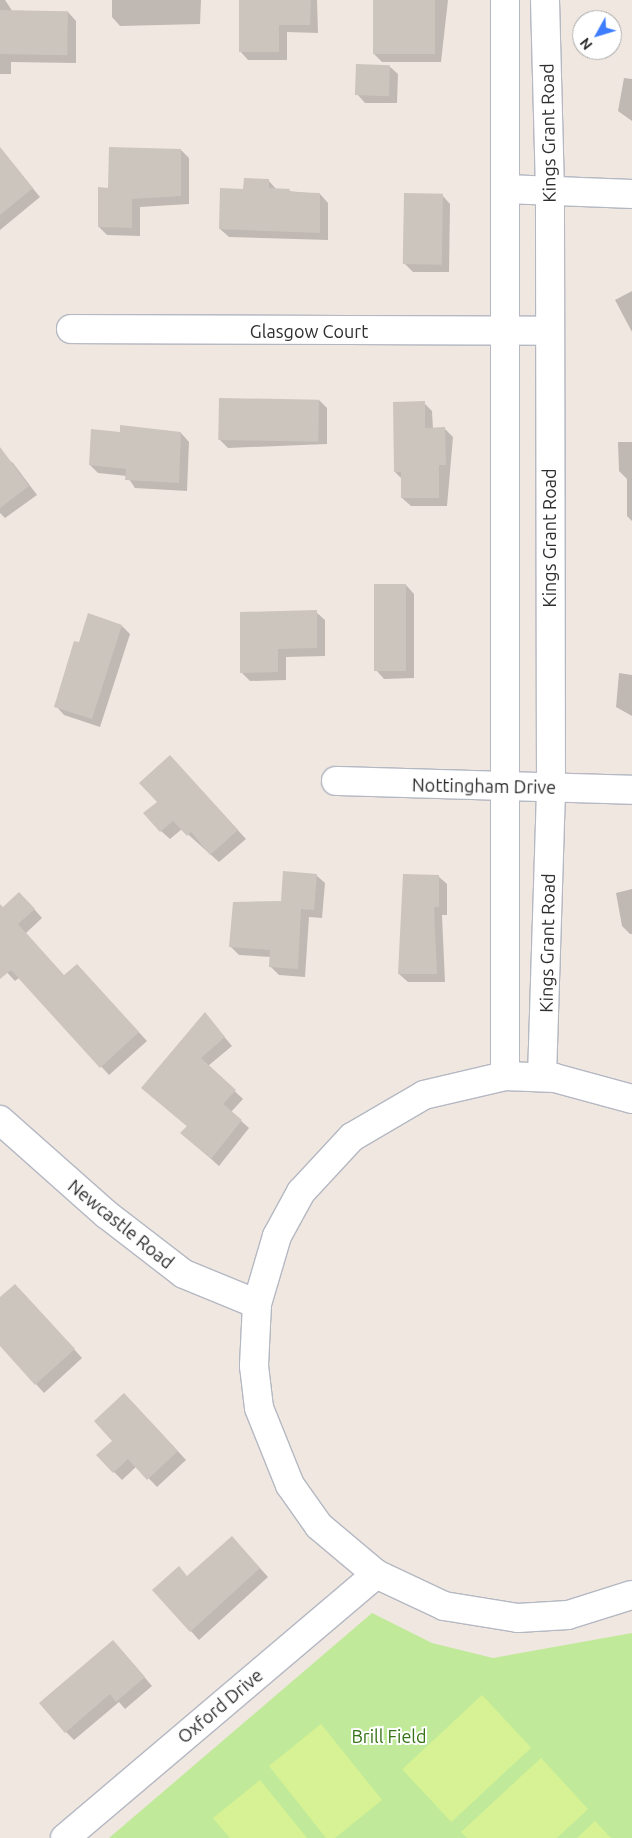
<!DOCTYPE html>
<style>
body{margin:0}
#map{position:relative;width:632px;height:1838px;overflow:hidden;background:#f0e7e0;font-family:Ubuntu,sans-serif}
div>[style]{position:absolute}
[style*='--x']{left:calc(var(--x)*1px);top:calc(var(--y)*1px);width:calc(var(--w)*1px);rotate:calc(var(--a)*1deg)}
.green>*{inset:0;background:#c0ea99}
.pitch>*{inset:0;background:#d7f294;transform-origin:0 0}
.shadow>*{inset:0;background:#0003}
.building>*{inset:0;background:#cbc5be;transform-origin:0 0}
.roads{filter:drop-shadow(1px 0 #b4b8c2) drop-shadow(-1px 0 #b4b8c2) drop-shadow(0 1px #b4b8c2) drop-shadow(0 -1px #b4b8c2)}
.minor>*{height:28px;margin:-14px;padding:0 14px;transform-origin:14px;border-radius:14px;background:#fff}
span{translate:-50% -50%;white-space:nowrap;text-align:center;line-height:1.15;-webkit-text-stroke:4px #fff;paint-order:stroke}
.street-label{font-size:18px;color:#2e2e2e}
.park-label{font-size:18px;color:#367315}
.north{position:absolute;left:572px;top:10px;width:50px;height:50px;box-sizing:border-box;background:#fff;border:1px solid #ababab;border-radius:50%;rotate:231deg;font-size:14px;font-weight:700;line-height:20px;text-align:center;color:#2e2e2e}
.north::after{content:'';display:block;margin:auto;width:18px;height:22px;background:#3e7dff;clip-path:polygon(50% 0,100% 100%,50% 72%,0 100%)}
</style>
<div id="map">
<div class="green">
<i style="clip-path:polygon(372px 1613px,432px 1643px,493px 1658px,632px 1633px,632px 1838px,109px 1838px)"></i>
</div>
<div class="pitch">
<i style="left:482px;top:1695px;width:72px;height:109px;rotate:47deg"></i>
<i style="clip-path:polygon(321px 1724px,382px 1800px,335px 1838px,326px 1838px,269px 1766px)"></i>
<i style="clip-path:polygon(541px 1758px,588px 1809px,557px 1838px,467px 1838px,461px 1832px)"></i>
<i style="clip-path:polygon(260px 1780px,307px 1838px,230px 1838px,213px 1818px)"></i>
<i style="clip-path:polygon(595px 1821px,611px 1838px,577px 1838px)"></i>
</div>
<div class="shadow">
<i style="clip-path:polygon(0 0,5px 0,13px 12px,68px 12px,76px 21px,76px 63px,11px 62px,11px 74px,0 74px)"></i>
<i style="clip-path:polygon(112px 0,201px 0,200px 24px,120px 26px,112px 17px)"></i>
<i style="clip-path:polygon(240px 0,317px 0,318px 33px,287px 32px,287px 60px,248px 60px,240px 51px)"></i>
<i style="clip-path:polygon(374px 0,448px 0,441px 62px,382px 62px,374px 54px)"></i>
<i style="clip-path:polygon(389px 66px,398px 74px,397px 103px,365px 103px,357px 94px)"></i>
<i style="clip-path:polygon(624px 78px,632px 79px,632px 121px,618px 111px)"></i>
<i style="clip-path:polygon(181px 150px,189px 158px,189px 204px,140px 207px,140px 236px,107px 235px,99px 227px,109px 189px)"></i>
<i style="clip-path:polygon(6px 156px,40px 197px,0 230px,0 161px)"></i>
<i style="clip-path:polygon(268px 180px,277px 190px,320px 194px,328px 203px,328px 240px,229px 237px,220px 229px,244px 190px)"></i>
<i style="clip-path:polygon(442px 195px,450px 204px,449px 272px,413px 272px,405px 264px)"></i>
<i style="clip-path:polygon(632px 291px,632px 332px,615px 300px)"></i>
<i style="clip-path:polygon(319px 400px,327px 408px,327px 444px,228px 448px,220px 440px)"></i>
<i style="clip-path:polygon(424px 403px,432px 411px,433px 429px,445px 429px,453px 437px,447px 506px,411px 506px,402px 498px,402px 479px,395px 472px)"></i>
<i style="clip-path:polygon(121px 427px,181px 433px,189px 442px,187px 491px,135px 488px,127px 476px,98px 473px,90px 465px,121px 433px)"></i>
<i style="clip-path:polygon(618px 442px,632px 442px,632px 521px,627px 516px,627px 479px,619px 471px)"></i>
<i style="clip-path:polygon(0 454px,13px 463px,37px 495px,5px 518px,0 513px)"></i>
<i style="clip-path:polygon(406px 585px,414px 594px,414px 678px,384px 679px,376px 670px)"></i>
<i style="clip-path:polygon(316px 612px,325px 620px,325px 656px,286px 657px,286px 680px,250px 681px,242px 673px)"></i>
<i style="clip-path:polygon(122px 626px,130px 634px,100px 727px,64px 715px,56px 706px)"></i>
<i style="clip-path:polygon(619px 673px,632px 675px,632px 716px,616px 707px)"></i>
<i style="clip-path:polygon(178px 765px,246px 839px,219px 862px,182px 829px,170px 839px,161px 831px,158px 802px)"></i>
<i style="clip-path:polygon(316px 875px,325px 883px,322px 918px,309px 917px,305px 977px,279px 975px,270px 966px,271px 957px,239px 955px,231px 947px)"></i>
<i style="clip-path:polygon(438px 876px,447px 884px,447px 915px,442px 915px,445px 982px,408px 982px,399px 974px)"></i>
<i style="clip-path:polygon(632px 889px,632px 934px,630px 934px,622px 926px,616px 893px)"></i>
<i style="clip-path:polygon(28px 902px,42px 918px,26px 933px,64px 977px,85px 974px,147px 1041px,109px 1075px,20px 977px,15px 981px,0 965px,0 905px,3px 908px)"></i>
<i style="clip-path:polygon(205px 1014px,232px 1046px,208px 1066px,243px 1099px,231px 1112px,249px 1128px,219px 1166px,190px 1140px,188px 1127px,150px 1095px)"></i>
<i style="clip-path:polygon(24px 1294px,82px 1358px,44px 1393px,0 1344px,0 1299px)"></i>
<i style="clip-path:polygon(132px 1402px,186px 1460px,157px 1487px,137px 1466px,122px 1480px,98px 1456px,114px 1441px)"></i>
<i style="clip-path:polygon(232px 1537px,268px 1577px,199px 1640px,154px 1590px,188px 1577px)"></i>
<i style="clip-path:polygon(121px 1650px,152px 1686px,125px 1709px,119px 1702px,74px 1740px,66px 1732px)"></i>
</div>
<div class="building">
<i style="clip-path:polygon(239px 0,311px 0,310px 25px,279px 25px,279px 52px,239px 52px)"></i>
<i style="left:373px;top:0;width:62px;height:54px"></i>
<i style="left:0;top:10px;width:68px;height:44px;rotate:1deg"></i>
<i style="left:356px;top:64px;width:34px;height:31px;rotate:2deg"></i>
<i style="clip-path:polygon(0 147px,33px 188px,0 215px)"></i>
<i style="clip-path:polygon(109px 147px,181px 149px,181px 196px,132px 199px,132px 228px,98px 227px,98px 187px,108px 188px)"></i>
<i style="clip-path:polygon(244px 178px,269px 179px,269px 188px,290px 189px,289px 192px,320px 193px,320px 233px,219px 229px,220px 188px,243px 189px)"></i>
<i style="left:404px;top:193px;width:39px;height:71px;rotate:1deg"></i>
<i style="left:219px;top:398px;width:100px;height:42px;rotate:1deg"></i>
<i style="clip-path:polygon(425px 401px,425px 428px,445px 427px,446px 465px,439px 465px,439px 498px,401px 498px,401px 472px,394px 472px,393px 402px)"></i>
<i style="clip-path:polygon(120px 425px,181px 432px,179px 483px,125px 480px,126px 469px,89px 465px,91px 429px,120px 432px)"></i>
<i style="clip-path:polygon(0 447px,29px 486px,0 508px)"></i>
<i style="left:374px;top:584px;width:32px;height:87px"></i>
<i style="clip-path:polygon(317px 610px,317px 648px,278px 649px,278px 672px,240px 673px,240px 612px)"></i>
<i style="clip-path:polygon(88px 613px,122px 625px,92px 719px,54px 707px,74px 641px,79px 642px)"></i>
<i style="clip-path:polygon(170px 755px,238px 830px,210px 855px,191px 832px,187px 836px,173px 821px,160px 832px,143px 813px,157px 802px,139px 783px)"></i>
<i style="clip-path:polygon(283px 871px,317px 874px,314px 910px,301px 909px,298px 969px,269px 967px,270px 950px,229px 947px,233px 902px,281px 901px)"></i>
<i style="clip-path:polygon(403px 874px,439px 875px,439px 907px,434px 907px,437px 974px,398px 974px)"></i>
<i style="clip-path:polygon(19px 892px,35px 909px,18px 924px,64px 975px,77px 964px,139px 1032px,100px 1068px,11px 970px,0 979px,0 904px,3px 907px)"></i>
<i style="clip-path:polygon(205px 1012px,225px 1037px,201px 1058px,236px 1090px,223px 1104px,242px 1120px,211px 1159px,180px 1133px,187px 1126px,141px 1088px)"></i>
<i style="clip-path:polygon(15px 1284px,75px 1349px,35px 1385px,0 1346px,0 1297px)"></i>
<i style="clip-path:polygon(124px 1393px,178px 1451px,147px 1480px,128px 1459px,113px 1473px,96px 1455px,112px 1441px,94px 1421px)"></i>
<i style="clip-path:polygon(232px 1536px,260px 1568px,190px 1632px,152px 1590px,179px 1566px,187px 1576px)"></i>
<i style="clip-path:polygon(113px 1640px,145px 1677px,116px 1702px,110px 1694px,65px 1733px,39px 1703px)"></i>
</div>
<div class="roads">
<div class="minor">
<i style="--x:506;--y:189;--w:126;--a:2.3"></i>
<i style="--x:71;--y:329;--w:477;--a:0.2"></i>
<i style="--x:336;--y:781;--w:296;--a:1.7"></i>
<i style="--x:505;--y:1076;--w:1076;--a:-90"></i>
<i style="--x:542;--y:1077;--w:288;--a:-88.2"></i>
<i style="--x:551;--y:789;--w:598;--a:-90.1"></i>
<i style="--x:550;--y:191;--w:191;--a:-91.5"></i>
<i style="--x:632;--y:1099;--w:80;--a:-164.7"></i>
<i style="--x:555;--y:1078;--w:50;--a:-177.7"></i>
<i style="--x:505;--y:1076;--w:83;--a:166.8"></i>
<i style="--x:424;--y:1095;--w:83;--a:149.7"></i>
<i style="--x:352;--y:1137;--w:75;--a:132.8"></i>
<i style="--x:301;--y:1192;--w:50;--a:118.6"></i>
<i style="--x:277;--y:1236;--w:71;--a:106.4"></i>
<i style="--x:257;--y:1304;--w:62;--a:92.8"></i>
<i style="--x:254;--y:1366;--w:42;--a:83.2"></i>
<i style="--x:259;--y:1408;--w:83;--a:68.1"></i>
<i style="--x:290;--y:1485;--w:50;--a:54.7"></i>
<i style="--x:319;--y:1526;--w:75;--a:40.1"></i>
<i style="--x:376;--y:1574;--w:75;--a:25.2"></i>
<i style="--x:444;--y:1606;--w:75;--a:9.2"></i>
<i style="--x:518;--y:1618;--w:50;--a:-3.4"></i>
<i style="--x:568;--y:1615;--w:67;--a:-17.4"></i>
<i style="--x:0;--y:1120;--w:142;--a:41.6"></i>
<i style="--x:106;--y:1214;--w:98;--a:37.6"></i>
<i style="--x:184;--y:1274;--w:79;--a:22.3"></i>
<i style="--x:65;--y:1838;--w:408;--a:-40.3"></i>
</div>
</div>
<div class="street-label">
<span style="left:548px;top:133px;rotate:-91deg">Kings Grant Road</span>
<span style="left:309px;top:331px">Glasgow Court</span>
<span style="left:549px;top:538px;rotate:-90deg">Kings Grant Road</span>
<span style="left:484px;top:786px;rotate:1deg">Nottingham Drive</span>
<span style="left:547px;top:943px;rotate:-89deg">Kings Grant Road</span>
<span style="left:121px;top:1224px;rotate:39deg">Newcastle Road</span>
<span style="left:220px;top:1706px;rotate:-40deg">Oxford Drive</span>
</div>
<div class="park-label">
<span style="left:389px;top:1736px">Brill Field</span>
</div>
<div class="north">N</div>
</div>
